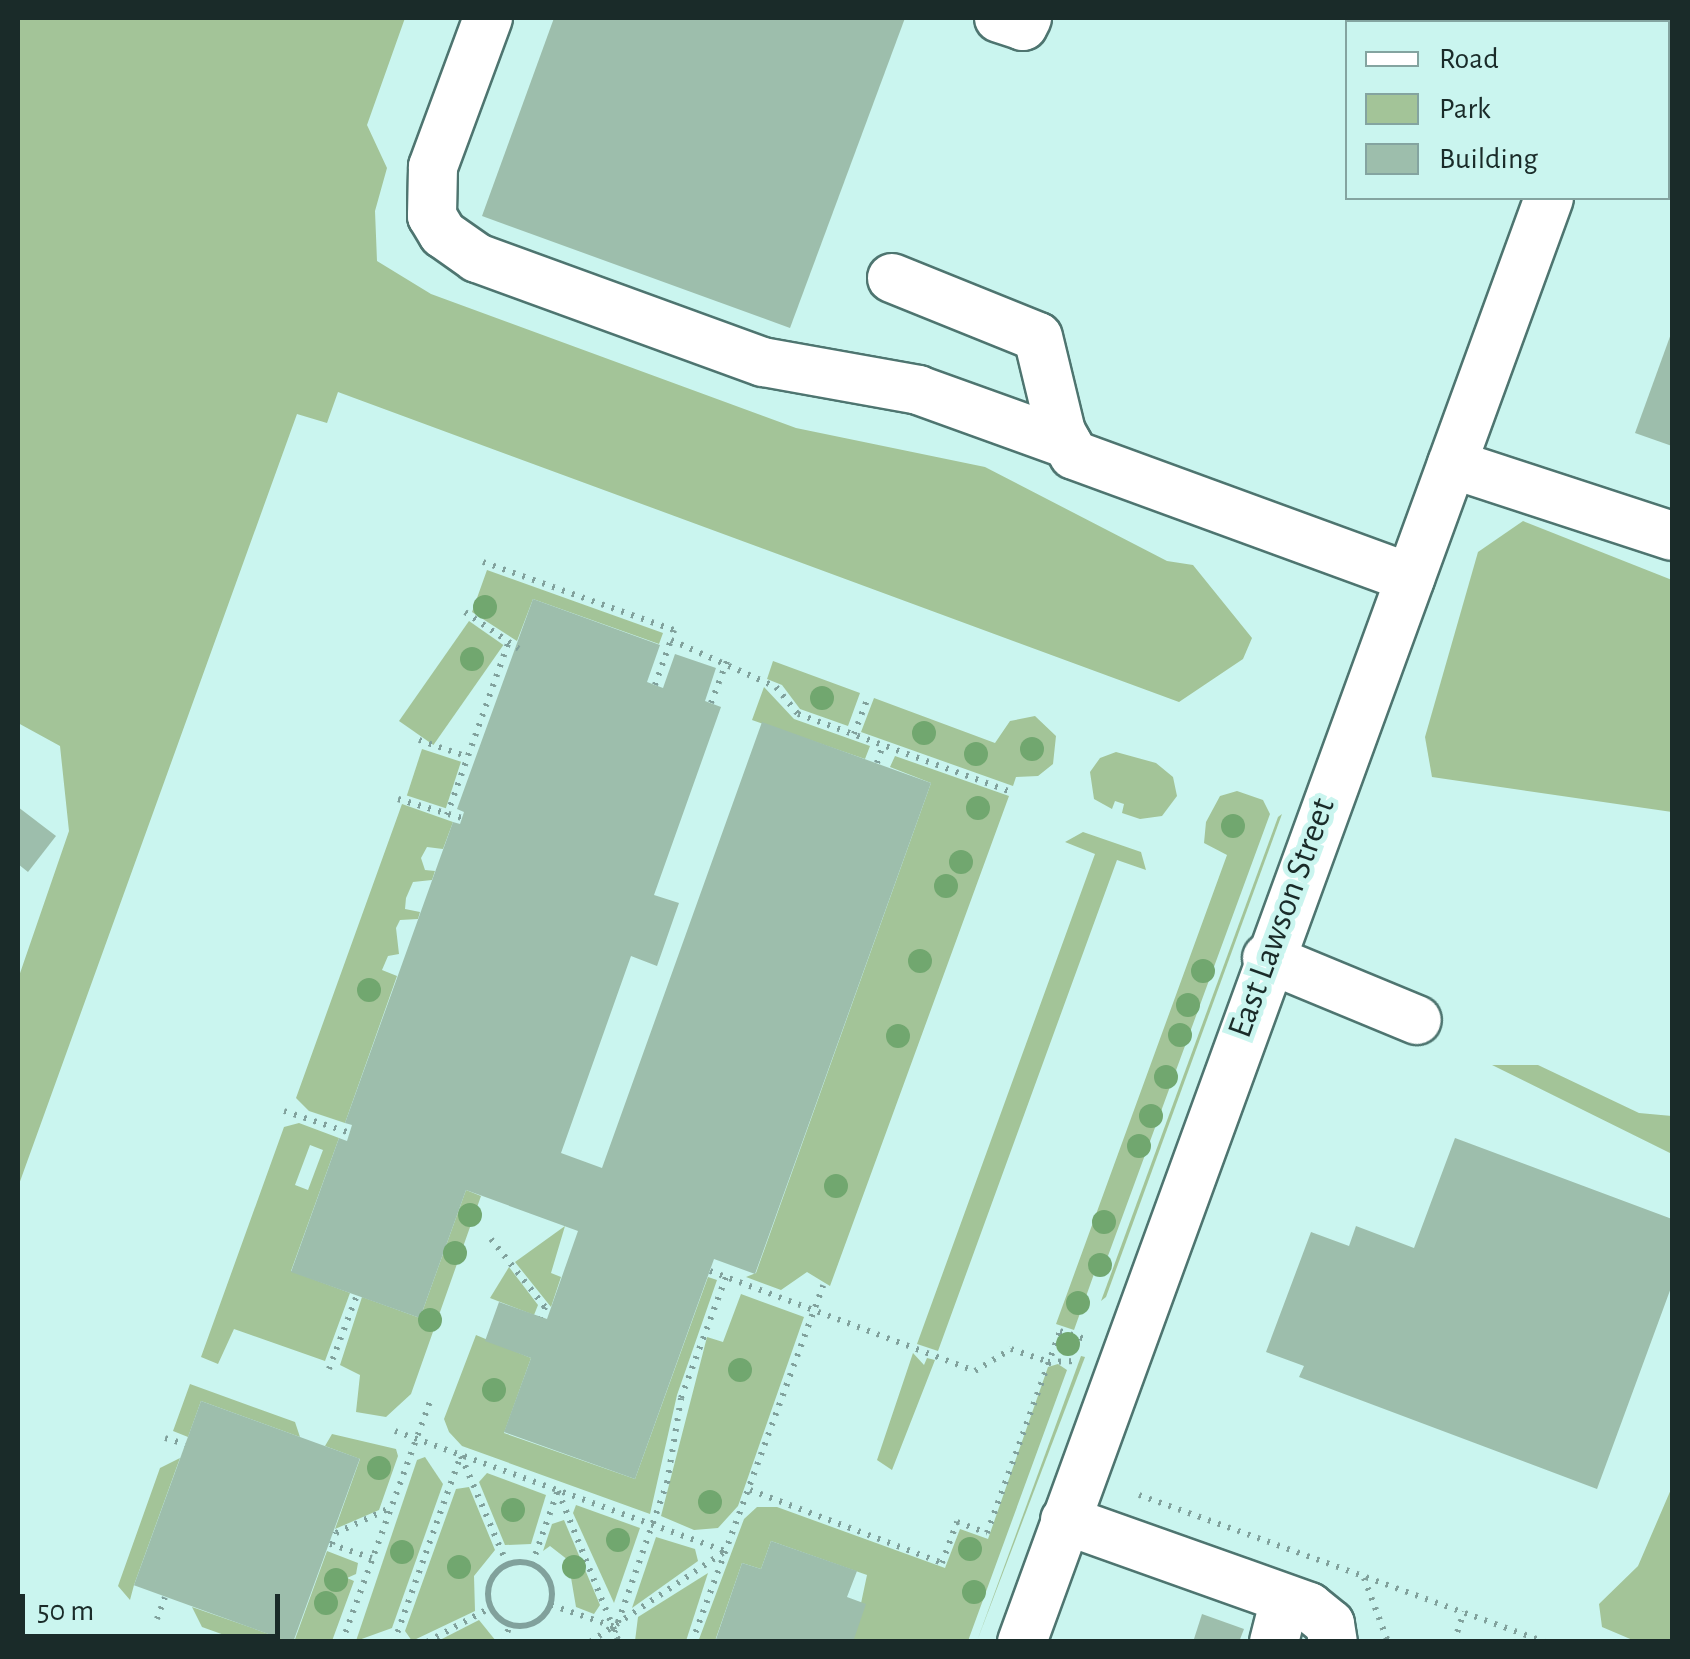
<!DOCTYPE html>
<style>
body{margin:0}
#map{position:relative;width:1690px;height:1659px;overflow:hidden;background:#caf5ef;font-family:"Alegreya Sans",sans-serif}
div>[style]{position:absolute}
[style*='--x']{left:calc(var(--x)*1px);top:calc(var(--y)*1px);width:calc(var(--w)*1px);rotate:calc(var(--a)*1deg)}
.green>*{inset:0;background:#a3c498;transform-origin:0 0}
.building>*{inset:0;background:#9dbeac;transform-origin:0 0}
.path>*{height:6px;margin-top:-3px;transform-origin:0;background:repeating-linear-gradient(90deg,#81a19c 0 2.5px,transparent 0 10.5px)}
.path>.ring{margin:-3px;padding:0;box-sizing:content-box;background:none;border:6px solid #81a19c;border-radius:50%}
.roads{filter:drop-shadow(2px 0 #4e7570) drop-shadow(-2px 0 #4e7570) drop-shadow(0 2px #4e7570) drop-shadow(0 -2px #4e7570)}
.minor>*{height:48px;margin:-24px;padding:0 24px;transform-origin:24px;border-radius:24px;background:#fff}
.trees>*{width:24px;height:24px;margin:-12px;border-radius:50%;background:#71a76f}
span{translate:-50% -50%;white-space:nowrap;text-align:center;line-height:1.15;-webkit-text-stroke:10px #caf5ef;paint-order:stroke}
.street-label{font-size:35px;color:#1a2b29}
.frame{position:absolute;inset:0;border:20px solid #1a2b29;pointer-events:none}
.legend{position:absolute;left:1345px;top:20px;width:325px;height:180px;box-sizing:border-box;background:#caf5ef;border:2px solid #84a4a0;margin:0;padding:12px 18px;list-style:none;font-size:30px;color:#1a2b29}
.legend li{display:flex;align-items:center;gap:20px;height:50px}
.legend b{width:50px;border:2px solid #84a4a0}
.scale{position:absolute;left:20px;top:1594px;width:260px;height:45px;box-sizing:border-box;border:5px solid #1a2b29;border-top:0;padding-left:12px;font-size:30px;line-height:35px;white-space:nowrap;color:#1a2b29;-webkit-text-stroke:8px #caf5ef;paint-order:stroke}
</style>
<div id="map">
<div class="green">
<i style="clip-path:polygon(18px 18px,405px 18px,367px 125px,387px 168px,375px 211px,377px 261px,431px 294px,796px 428px,985px 467px,1167px 561px,1193px 565px,1252px 638px,1243px 659px,1179px 702px,338px 392px,327px 423px,297px 414px,18px 1187px,18px 979px,69px 831px,60px 746px,18px 723px)"></i>
<i style="clip-path:polygon(1523px 521px,1672px 580px,1672px 812px,1432px 777px,1425px 737px,1478px 552px)"></i>
<i style="clip-path:polygon(487px 570px,663px 633px,659px 644px,533px 599px,517px 641px,472px 612px)"></i>
<i style="left:469px;top:621px;width:42px;height:122px;rotate:35deg"></i>
<i style="clip-path:polygon(773px 661px,860px 693px,848px 726px,800px 709px,782px 685px,767px 679px)"></i>
<i style="clip-path:polygon(764px 687px,794px 719px,870px 746px,865px 759px,752px 720px)"></i>
<i style="clip-path:polygon(874px 698px,995px 743px,1010px 721px,1035px 716px,1056px 736px,1053px 764px,1038px 776px,1016px 777px,1013px 786px,861px 732px)"></i>
<i style="left:422px;top:749px;width:41px;height:49px;rotate:18deg"></i>
<i style="clip-path:polygon(1116px 752px,1156px 763px,1173px 777px,1177px 796px,1162px 816px,1140px 819px,1122px 813px,1124px 804px,1115px 801px,1112px 809px,1094px 799px,1090px 772px,1100px 758px)"></i>
<i style="clip-path:polygon(895px 756px,1009px 796px,830px 1286px,807px 1272px,781px 1290px,746px 1277px,756px 1273px,931px 783px,890px 767px)"></i>
<i style="clip-path:polygon(1237px 791px,1263px 800px,1270px 814px,1101px 1275px,1094px 1274px,1074px 1330px,1056px 1324px,1227px 855px,1204px 843px,1206px 822px,1220px 796px)"></i>
<i style="clip-path:polygon(402px 804px,453px 822px,443px 849px,427px 847px,421px 858px,425px 870px,435px 871px,432px 880px,413px 882px,406px 898px,405px 909px,420px 912px,418px 919px,400px 920px,396px 928px,399px 954px,388px 956px,382px 970px,397px 976px,345px 1123px,309px 1111px,296px 1098px)"></i>
<i style="clip-path:polygon(1282px 814px,1106px 1297px,1101px 1301px,1278px 817px)"></i>
<i style="clip-path:polygon(1083px 832px,1141px 852px,1146px 870px,1117px 860px,938px 1351px,917px 1344px,1095px 854px,1065px 842px)"></i>
<i style="clip-path:polygon(1492px 1065px,1538px 1065px,1639px 1113px,1672px 1116px,1672px 1154px)"></i>
<i style="clip-path:polygon(evenodd,299px 1123px,339px 1138px,291px 1271px,350px 1293px,325px 1361px,234px 1329px,218px 1364px,201px 1357px,284px 1127px,299px 1123px,310px 1145px,323px 1150px,308px 1190px,295px 1185px,310px 1145px)"></i>
<i style="clip-path:polygon(466px 1190px,481px 1196px,411px 1394px,386px 1417px,356px 1412px,360px 1375px,340px 1365px,362px 1297px,420px 1318px)"></i>
<i style="clip-path:polygon(565px 1226px,551px 1273px,561px 1277px,551px 1307px,515px 1262px)"></i>
<i style="clip-path:polygon(509px 1267px,538px 1305px,534px 1315px,490px 1298px)"></i>
<i style="clip-path:polygon(708px 1277px,717px 1280px,677px 1395px,650px 1514px,462px 1446px,449px 1432px,444px 1419px,476px 1335px,531px 1358px,504px 1433px,635px 1479px)"></i>
<i style="clip-path:polygon(741px 1294px,804px 1317px,738px 1506px,718px 1528px,694px 1530px,661px 1516px,707px 1337px,723px 1342px)"></i>
<i style="clip-path:polygon(913px 1353px,924px 1365px,927px 1358px,935px 1360px,892px 1470px,877px 1460px)"></i>
<i style="clip-path:polygon(1081px 1356px,1085px 1357px,977px 1641px)"></i>
<i style="clip-path:polygon(1058px 1364px,1067px 1370px,968px 1641px,853px 1641px,867px 1575px,771px 1541px,761px 1569px,742px 1563px,715px 1641px,698px 1642px,744px 1519px,757px 1507px,777px 1507px,945px 1568px,960px 1529px,988px 1539px,1048px 1367px)"></i>
<i style="clip-path:polygon(190px 1384px,295px 1422px,300px 1437px,201px 1401px,188px 1437px,173px 1431px)"></i>
<i style="clip-path:polygon(332px 1434px,396px 1449px,398px 1456px,379px 1510px,335px 1529px,360px 1459px,325px 1446px)"></i>
<i style="clip-path:polygon(425px 1457px,443px 1484px,392px 1628px,356px 1641px,417px 1460px)"></i>
<i style="clip-path:polygon(180px 1458px,134px 1585px,130px 1600px,118px 1586px,160px 1468px)"></i>
<i style="clip-path:polygon(487px 1473px,546px 1495px,531px 1544px,505px 1545px,479px 1482px)"></i>
<i style="clip-path:polygon(469px 1487px,495px 1550px,474px 1576px,475px 1611px,412px 1641px,405px 1631px,456px 1489px)"></i>
<i style="clip-path:polygon(1672px 1487px,1672px 1641px,1635px 1641px,1602px 1627px,1599px 1604px,1638px 1566px)"></i>
<i style="clip-path:polygon(576px 1505px,640px 1528px,614px 1603px,573px 1513px)"></i>
<i style="clip-path:polygon(564px 1520px,600px 1605px,594px 1614px,576px 1607px,568px 1560px,550px 1546px,543px 1551px,552px 1524px)"></i>
<i style="clip-path:polygon(656px 1537px,695px 1549px,698px 1561px,632px 1608px)"></i>
<i style="clip-path:polygon(327px 1551px,358px 1563px,356px 1574px,347px 1578px,354px 1581px,332px 1641px,294px 1642px)"></i>
<i style="clip-path:polygon(708px 1573px,686px 1641px,635px 1641px,638px 1617px)"></i>
<i style="clip-path:polygon(192px 1607px,238px 1623px,289px 1641px,241px 1641px,202px 1627px)"></i>
<i style="clip-path:polygon(479px 1620px,496px 1641px,438px 1641px)"></i>
</div>
<div class="building">
<i style="clip-path:polygon(554px 18px,905px 18px,790px 328px,482px 216px)"></i>
<i style="clip-path:polygon(1672px 331px,1672px 446px,1635px 433px)"></i>
<i style="clip-path:polygon(533px 599px,660px 645px,647px 682px,663px 688px,675px 654px,716px 668px,705px 701px,721px 707px,654px 895px,679px 903px,657px 966px,631px 956px,561px 1153px,602px 1168px,762px 722px,931px 783px,755px 1274px,714px 1259px,635px 1479px,504px 1432px,531px 1358px,485px 1341px,499px 1302px,547px 1319px,578px 1231px,466px 1190px,420px 1318px,291px 1272px,339px 1138px,347px 1141px,352px 1125px,345px 1123px,453px 822px,460px 824px,464px 812px,457px 809px)"></i>
<i style="clip-path:polygon(18px 807px,56px 836px,28px 872px,18px 864px)"></i>
<i style="clip-path:polygon(1455px 1138px,1672px 1219px,1672px 1285px,1597px 1489px,1299px 1377px,1304px 1366px,1266px 1352px,1311px 1232px,1349px 1246px,1356px 1226px,1414px 1248px)"></i>
<i style="left:201px;top:1401px;width:169px;height:196px;rotate:20deg"></i>
<i style="clip-path:polygon(771px 1541px,857px 1571px,847px 1597px,866px 1604px,853px 1642px,715px 1642px,742px 1563px,761px 1569px)"></i>
<i style="clip-path:polygon(1202px 1614px,1244px 1629px,1239px 1642px,1193px 1642px)"></i>
</div>
<div class="path">
<i style="--x:483;--y:562;--w:203;--a:19.6"></i>
<i style="--x:674;--y:630;--w:10;--a:107"></i>
<i style="--x:671;--y:640;--w:115;--a:24.1"></i>
<i style="--x:776;--y:687;--w:35;--a:51"></i>
<i style="--x:798;--y:714;--w:227;--a:20.1"></i>
<i style="--x:465;--y:612;--w:65;--a:34.4"></i>
<i style="--x:655;--y:685;--w:48;--a:-70.4"></i>
<i style="--x:711;--y:703;--w:45;--a:-69.1"></i>
<i style="--x:854;--y:734;--w:40;--a:-69"></i>
<i style="--x:419;--y:740;--w:52;--a:19.1"></i>
<i style="--x:877;--y:763;--w:19;--a:-72"></i>
<i style="--x:398;--y:799;--w:67;--a:16.5"></i>
<i style="--x:447;--y:815;--w:182;--a:-70.4"></i>
<i style="--x:284;--y:1111;--w:70;--a:18.4"></i>
<i style="--x:491;--y:1239;--w:87;--a:51.5"></i>
<i style="--x:545;--y:1307;--w:11;--a:112"></i>
<i style="--x:710;--y:1271;--w:283;--a:20.7"></i>
<i style="--x:975;--y:1371;--w:42;--a:-31.4"></i>
<i style="--x:1011;--y:1349;--w:39;--a:19"></i>
<i style="--x:1048;--y:1362;--w:28;--a:-2"></i>
<i style="--x:329;--y:1369;--w:79;--a:-69.3"></i>
<i style="--x:395;--y:1431;--w:351;--a:20"></i>
<i style="--x:165;--y:1438;--w:21;--a:17"></i>
<i style="--x:461;--y:1456;--w:117;--a:66.9"></i>
<i style="--x:750;--y:1490;--w:205;--a:20.8"></i>
<i style="--x:942;--y:1563;--w:44;--a:-69.9"></i>
<i style="--x:957;--y:1522;--w:32;--a:20"></i>
<i style="--x:987;--y:1533;--w:215;--a:-70.1"></i>
<i style="--x:1060;--y:1331;--w:25;--a:18"></i>
<i style="--x:558;--y:1491;--w:163;--a:68"></i>
<i style="--x:1139;--y:1495;--w:432;--a:19.9"></i>
<i style="--x:330;--y:1544;--w:44;--a:18.4"></i>
<i style="--x:332;--y:1544;--w:12;--a:-70"></i>
<i style="--x:336;--y:1533;--w:57;--a:-24.8"></i>
<i class="ring" style="left:488px;top:1562px;width:58px;height:58px"></i>
<i style="--x:532;--y:1564;--w:78;--a:-70.6"></i>
<i style="--x:1364;--y:1578;--w:68;--a:69.4"></i>
<i style="--x:551;--y:1605;--w:68;--a:19"></i>
<i style="--x:157;--y:1619;--w:23;--a:-70"></i>
<i style="--x:342;--y:1642;--w:262;--a:-69.9"></i>
<i style="--x:394;--y:1642;--w:199;--a:-70.3"></i>
<i style="--x:427;--y:1642;--w:72;--a:-28.4"></i>
<i style="--x:504;--y:1642;--w:18;--a:-71"></i>
<i style="--x:590;--y:1642;--w:161;--a:-33.9"></i>
<i style="--x:611;--y:1642;--w:169;--a:-70.6"></i>
<i style="--x:667;--y:1483;--w:86;--a:-80.6"></i>
<i style="--x:681;--y:1398;--w:129;--a:-69.6"></i>
<i style="--x:692;--y:1642;--w:380;--a:-69.8"></i>
<i style="--x:1454;--y:1642;--w:32;--a:-72"></i>
</div>
<div class="roads">
<div class="minor">
<i style="--x:488;--y:18;--w:159;--a:110.3"></i>
<i style="--x:433;--y:167;--w:49;--a:91.2"></i>
<i style="--x:432;--y:216;--w:21;--a:59"></i>
<i style="--x:443;--y:234;--w:42;--a:35.2"></i>
<i style="--x:477;--y:258;--w:304;--a:20"></i>
<i style="--x:763;--y:362;--w:158;--a:10.2"></i>
<i style="--x:918;--y:390;--w:159;--a:19.8"></i>
<i style="--x:999;--y:18;--w:25;--a:18"></i>
<i style="--x:1023;--y:26;--w:9;--a:-63"></i>
<i style="--x:1545;--y:18;--w:13;--a:18"></i>
<i style="--x:1612;--y:22;--w:4;--a:-63"></i>
<i style="--x:892;--y:278;--w:157;--a:22"></i>
<i style="--x:1038;--y:337;--w:98;--a:76.4"></i>
<i style="--x:1061;--y:432;--w:26;--a:61"></i>
<i style="--x:1074;--y:455;--w:358;--a:20.1"></i>
<i style="--x:1452;--y:464;--w:231;--a:18.1"></i>
<i style="--x:1267;--y:958;--w:162;--a:22.5"></i>
<i style="--x:1065;--y:1520;--w:259;--a:19.6"></i>
<i style="--x:1309;--y:1607;--w:27;--a:39"></i>
<i style="--x:1330;--y:1624;--w:18;--a:81"></i>
<i style="--x:1022;--y:1642;--w:1537;--a:-69.95"></i>
<i style="--x:1274;--y:1642;--w:44;--a:-75.7"></i>
</div>
</div>
<div class="trees">
<i style="left:485px;top:607px"></i>
<i style="left:472px;top:659px"></i>
<i style="left:822px;top:698px"></i>
<i style="left:924px;top:733px"></i>
<i style="left:1032px;top:749px"></i>
<i style="left:976px;top:754px"></i>
<i style="left:978px;top:808px"></i>
<i style="left:1233px;top:826px"></i>
<i style="left:961px;top:862px"></i>
<i style="left:946px;top:886px"></i>
<i style="left:920px;top:961px"></i>
<i style="left:1203px;top:971px"></i>
<i style="left:369px;top:990px"></i>
<i style="left:1188px;top:1005px"></i>
<i style="left:1180px;top:1035px"></i>
<i style="left:898px;top:1036px"></i>
<i style="left:1166px;top:1077px"></i>
<i style="left:1151px;top:1116px"></i>
<i style="left:1139px;top:1146px"></i>
<i style="left:836px;top:1186px"></i>
<i style="left:470px;top:1215px"></i>
<i style="left:1104px;top:1222px"></i>
<i style="left:455px;top:1253px"></i>
<i style="left:1100px;top:1265px"></i>
<i style="left:1078px;top:1303px"></i>
<i style="left:430px;top:1320px"></i>
<i style="left:1068px;top:1344px"></i>
<i style="left:740px;top:1370px"></i>
<i style="left:494px;top:1390px"></i>
<i style="left:379px;top:1468px"></i>
<i style="left:710px;top:1502px"></i>
<i style="left:513px;top:1510px"></i>
<i style="left:618px;top:1540px"></i>
<i style="left:970px;top:1549px"></i>
<i style="left:402px;top:1552px"></i>
<i style="left:459px;top:1567px"></i>
<i style="left:574px;top:1567px"></i>
<i style="left:336px;top:1580px"></i>
<i style="left:974px;top:1592px"></i>
<i style="left:326px;top:1603px"></i>
</div>
<div class="street-label">
<span style="left:1282px;top:918px;rotate:-70deg">East Lawson Street</span>
</div>
<div class="frame"></div>
<ul class="legend">
<li><b style="height:12px;background:#fff"></b>Road</li>
<li><b style="height:28px;background:#a3c498"></b>Park</li>
<li><b style="height:28px;background:#9dbeac"></b>Building</li>
</ul>
<div class="scale">50 m</div>
</div>
